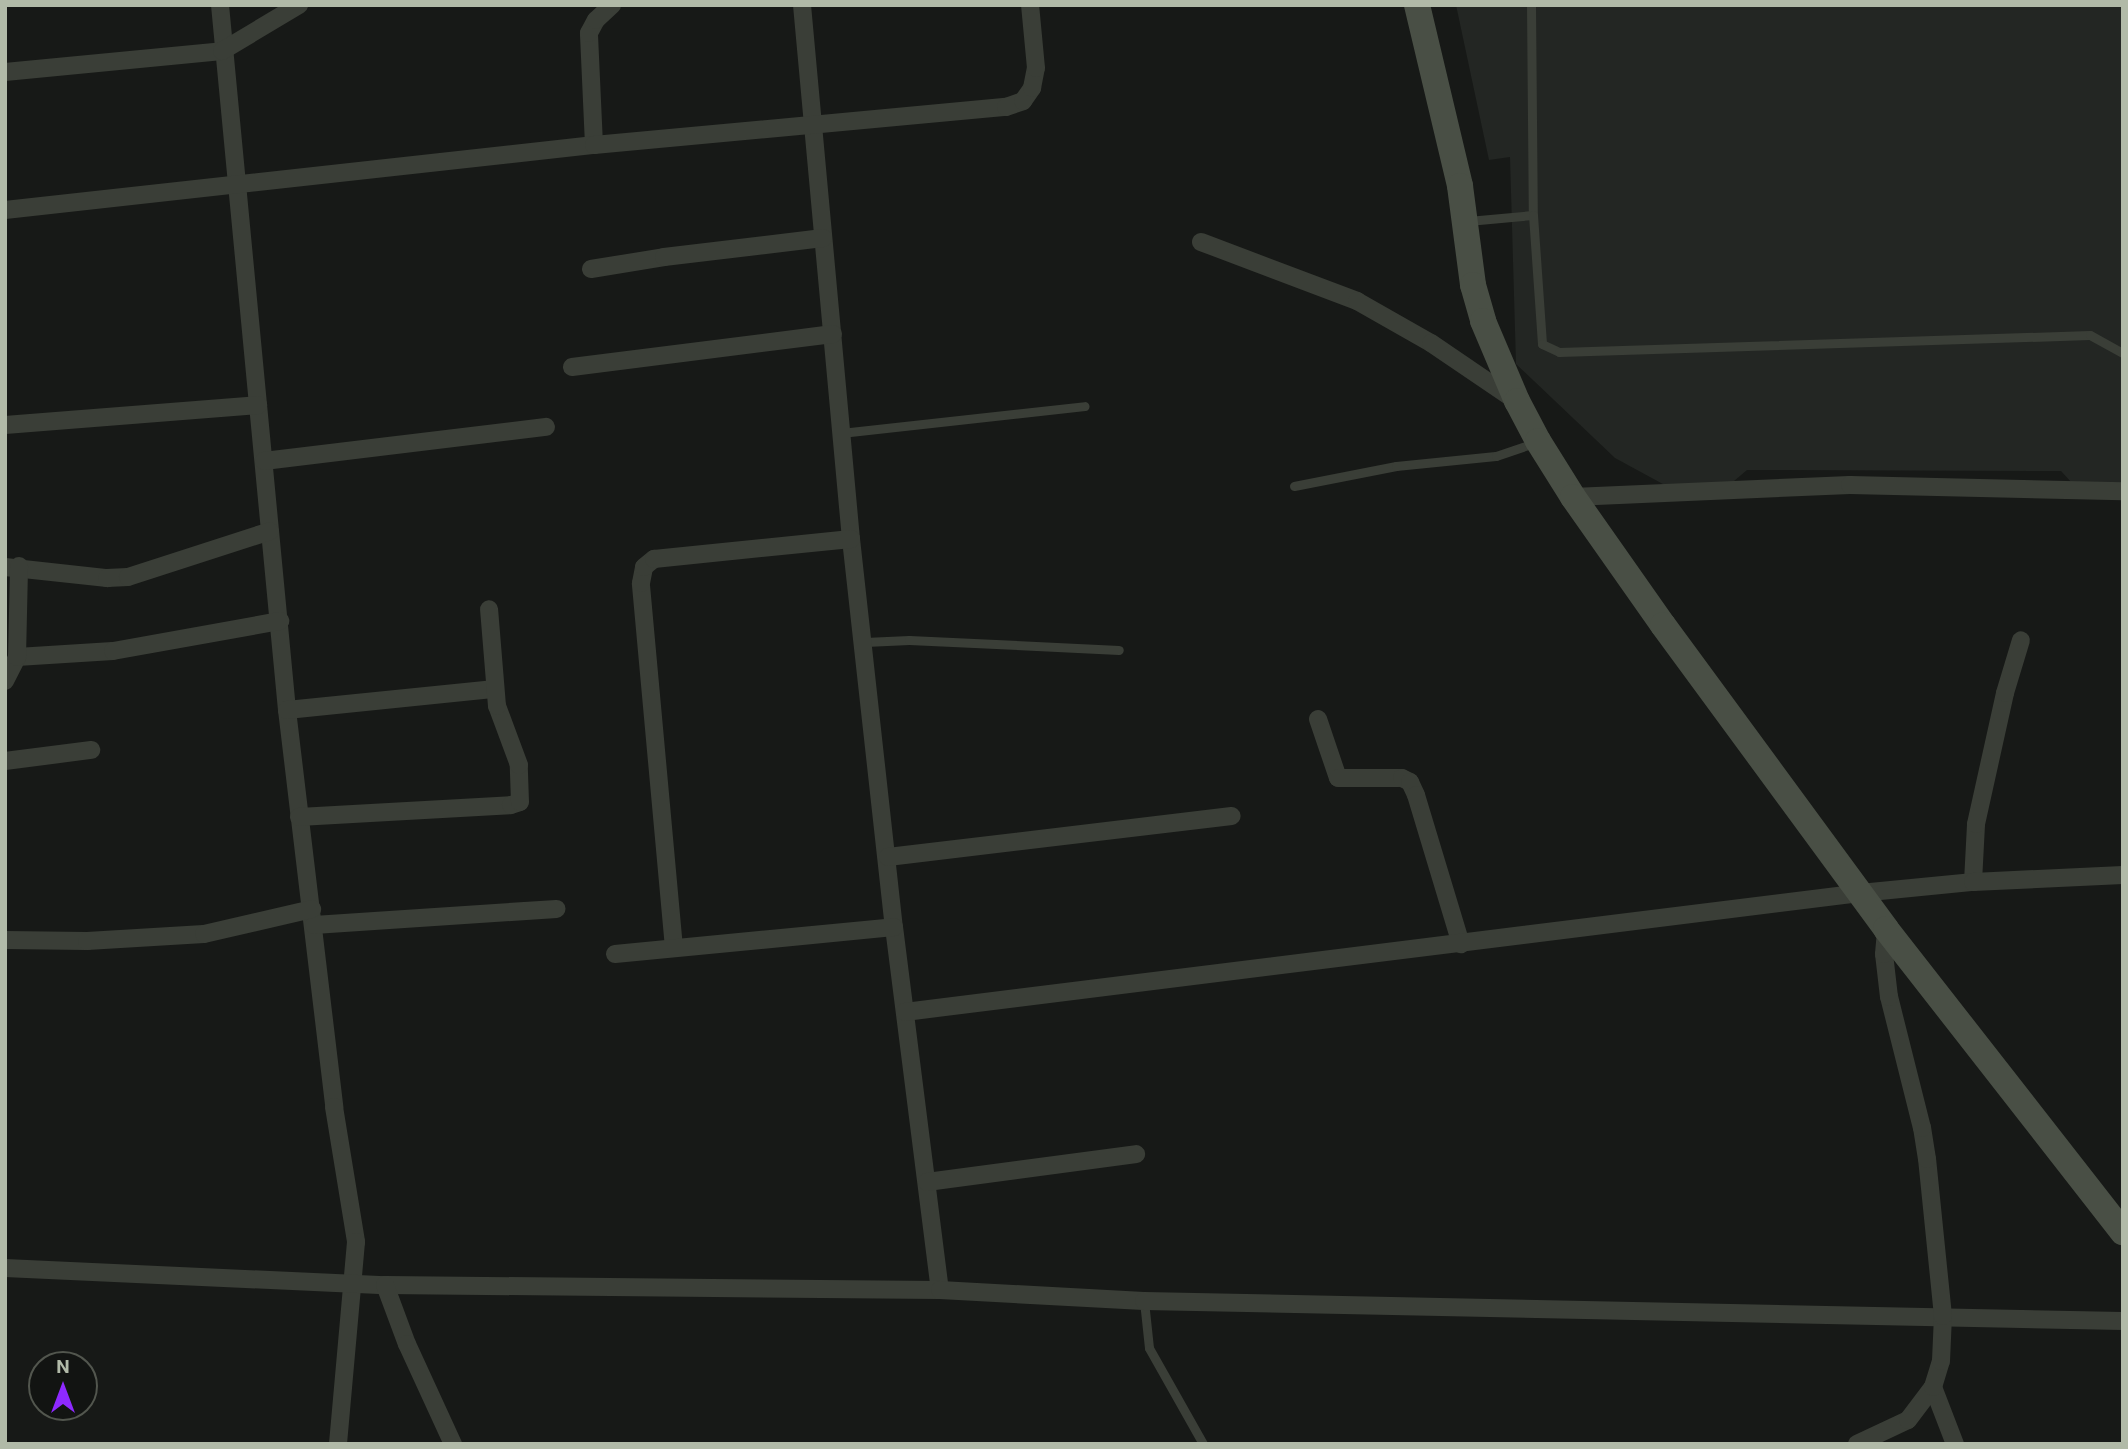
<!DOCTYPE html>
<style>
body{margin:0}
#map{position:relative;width:2128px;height:1449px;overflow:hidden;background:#171917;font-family:Roboto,sans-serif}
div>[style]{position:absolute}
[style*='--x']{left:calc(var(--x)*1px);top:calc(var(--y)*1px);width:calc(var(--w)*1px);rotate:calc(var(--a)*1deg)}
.built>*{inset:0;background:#232623}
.lane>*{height:9px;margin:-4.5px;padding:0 4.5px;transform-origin:4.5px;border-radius:4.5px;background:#3a3e37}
.street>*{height:18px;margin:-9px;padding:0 9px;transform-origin:9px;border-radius:9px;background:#3a3e37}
.secondary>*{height:26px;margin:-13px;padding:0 13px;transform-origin:13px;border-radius:13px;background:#494f45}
span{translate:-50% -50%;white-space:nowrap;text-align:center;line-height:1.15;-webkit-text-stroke:6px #121412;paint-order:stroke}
.frame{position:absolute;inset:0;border:7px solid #b1baa8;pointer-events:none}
.north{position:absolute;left:28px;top:1351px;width:70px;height:70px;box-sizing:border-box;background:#121412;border:2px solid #52564e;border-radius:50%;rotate:0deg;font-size:19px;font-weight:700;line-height:28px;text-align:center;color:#b1baa8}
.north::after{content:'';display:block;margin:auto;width:24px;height:32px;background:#8e29ff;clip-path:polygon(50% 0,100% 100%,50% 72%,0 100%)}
</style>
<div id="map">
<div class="built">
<i style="clip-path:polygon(1456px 5px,2123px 5px,2123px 484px,2072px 483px,2061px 471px,1747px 470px,1727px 487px,1672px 489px,1615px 458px,1516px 364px,1510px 157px,1489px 160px)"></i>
</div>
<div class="lane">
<i style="--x:1531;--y:5;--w:210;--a:89.5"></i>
<i style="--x:1468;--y:221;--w:65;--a:-5.3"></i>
<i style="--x:1533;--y:215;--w:129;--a:86"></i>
<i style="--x:1542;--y:344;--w:19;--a:25"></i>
<i style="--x:1559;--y:352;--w:531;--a:-1.83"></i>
<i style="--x:2090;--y:335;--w:38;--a:29"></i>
<i style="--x:841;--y:433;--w:245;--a:-6.3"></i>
<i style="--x:1294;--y:486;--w:104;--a:-11.1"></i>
<i style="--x:1396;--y:466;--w:100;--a:-5.7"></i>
<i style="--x:1496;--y:456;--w:43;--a:-18.9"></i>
<i style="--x:865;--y:642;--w:44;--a:-2.6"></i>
<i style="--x:909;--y:640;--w:210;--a:2.7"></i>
<i style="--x:1144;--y:1301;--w:47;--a:83.9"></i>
<i style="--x:1149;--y:1348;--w:110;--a:60.6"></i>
</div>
<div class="street">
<i style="--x:220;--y:5;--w:708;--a:84.57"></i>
<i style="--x:287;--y:710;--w:400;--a:83.2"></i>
<i style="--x:334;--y:1107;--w:137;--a:80.7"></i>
<i style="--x:356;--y:1242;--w:203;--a:95.1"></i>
<i style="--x:802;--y:5;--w:536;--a:84.76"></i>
<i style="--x:851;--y:539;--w:390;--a:83.7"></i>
<i style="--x:894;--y:927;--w:366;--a:82.8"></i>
<i style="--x:5;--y:72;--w:218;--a:-5.5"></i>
<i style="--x:222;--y:51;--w:90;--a:-30.9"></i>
<i style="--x:594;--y:145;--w:112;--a:-92.6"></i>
<i style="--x:589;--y:33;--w:15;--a:-62"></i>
<i style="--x:596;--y:20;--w:22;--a:-43"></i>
<i style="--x:5;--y:210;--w:593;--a:-6.3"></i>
<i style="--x:594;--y:145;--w:414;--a:-5.3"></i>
<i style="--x:1006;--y:107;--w:18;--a:-19"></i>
<i style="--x:1023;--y:101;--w:16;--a:-55"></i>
<i style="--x:1032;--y:88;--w:20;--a:-79"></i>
<i style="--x:1036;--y:68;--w:63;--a:-95.4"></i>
<i style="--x:1201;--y:242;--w:167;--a:20.7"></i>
<i style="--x:1357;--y:301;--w:85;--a:29.6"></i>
<i style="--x:1431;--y:343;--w:102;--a:34.2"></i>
<i style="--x:591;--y:269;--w:74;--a:-9.3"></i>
<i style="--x:664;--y:257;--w:160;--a:-6.8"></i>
<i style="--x:572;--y:367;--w:263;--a:-7.2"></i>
<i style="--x:5;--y:425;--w:254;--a:-4.5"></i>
<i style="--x:264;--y:461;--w:284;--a:-6.9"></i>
<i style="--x:1573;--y:497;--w:277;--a:-2.5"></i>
<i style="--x:1850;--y:485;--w:273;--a:1.3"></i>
<i style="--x:5;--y:567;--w:103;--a:6.2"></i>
<i style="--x:107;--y:578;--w:21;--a:-3"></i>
<i style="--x:128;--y:577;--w:149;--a:-17.9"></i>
<i style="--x:17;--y:657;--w:96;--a:-3.6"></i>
<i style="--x:113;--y:651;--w:170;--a:-10.2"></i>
<i style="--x:5;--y:681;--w:27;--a:-63"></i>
<i style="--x:17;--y:657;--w:91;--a:-88.7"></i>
<i style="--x:287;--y:710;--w:209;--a:-5.8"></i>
<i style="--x:1318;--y:719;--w:62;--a:71.3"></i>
<i style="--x:1338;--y:778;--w:64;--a:0"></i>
<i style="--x:1402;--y:778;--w:9;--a:27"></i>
<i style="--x:1410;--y:782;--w:14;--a:65"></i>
<i style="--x:1416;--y:795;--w:156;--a:73.2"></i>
<i style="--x:5;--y:761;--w:87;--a:-7.3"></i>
<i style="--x:299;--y:817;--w:212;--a:-3.2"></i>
<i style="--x:511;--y:805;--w:9;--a:-18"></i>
<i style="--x:520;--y:802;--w:37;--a:-92"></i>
<i style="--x:519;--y:765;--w:63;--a:-110.4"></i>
<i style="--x:497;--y:706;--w:97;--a:-94.7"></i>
<i style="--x:888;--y:857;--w:346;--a:-6.8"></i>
<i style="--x:1973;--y:882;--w:58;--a:-87"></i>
<i style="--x:1976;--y:824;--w:134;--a:-77.5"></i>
<i style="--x:2005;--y:693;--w:55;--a:-73.2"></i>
<i style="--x:314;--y:925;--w:243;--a:-3.8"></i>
<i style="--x:5;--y:940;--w:82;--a:0.7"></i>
<i style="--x:87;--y:941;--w:117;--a:-3.4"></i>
<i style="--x:204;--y:934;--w:111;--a:-13"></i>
<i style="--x:674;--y:948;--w:366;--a:-95.2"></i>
<i style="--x:641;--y:583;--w:16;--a:-79"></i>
<i style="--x:644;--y:567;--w:13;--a:-39"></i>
<i style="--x:654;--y:559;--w:198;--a:-5.8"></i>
<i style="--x:615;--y:954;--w:280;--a:-5.5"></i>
<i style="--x:905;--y:1012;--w:962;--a:-7.1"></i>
<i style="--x:1860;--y:893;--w:114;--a:-5.6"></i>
<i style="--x:1973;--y:882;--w:150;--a:-2.7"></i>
<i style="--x:927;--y:1182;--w:211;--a:-7.6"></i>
<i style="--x:5;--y:1268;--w:380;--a:2.6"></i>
<i style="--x:385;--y:1285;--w:555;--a:0.52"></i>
<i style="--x:940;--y:1290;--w:204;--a:3.1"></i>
<i style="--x:1144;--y:1301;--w:979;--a:1.17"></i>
<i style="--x:385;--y:1285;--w:63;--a:69.6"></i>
<i style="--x:407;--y:1344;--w:110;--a:65.3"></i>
<i style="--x:1933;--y:1387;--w:61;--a:68.9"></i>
<i style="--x:1857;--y:1444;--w:56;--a:-25.2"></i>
<i style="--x:1908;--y:1420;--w:41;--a:-52.9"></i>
<i style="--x:1933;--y:1387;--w:27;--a:-73"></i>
<i style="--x:1941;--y:1361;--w:45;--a:-87.5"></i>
<i style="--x:1943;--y:1316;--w:158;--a:-95.8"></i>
<i style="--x:1927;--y:1159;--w:31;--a:-99"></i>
<i style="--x:1922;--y:1128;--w:135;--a:-104.1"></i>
<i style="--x:1889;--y:997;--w:43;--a:-96.6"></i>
<i style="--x:1884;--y:954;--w:25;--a:-85"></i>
</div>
<div class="secondary">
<i style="--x:1417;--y:5;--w:186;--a:76.6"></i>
<i style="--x:1460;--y:186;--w:100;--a:82.5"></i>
<i style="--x:1473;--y:285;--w:37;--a:74"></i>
<i style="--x:1483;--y:321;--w:87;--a:67"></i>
<i style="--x:1517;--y:401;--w:45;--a:62.3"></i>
<i style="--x:1538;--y:441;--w:66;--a:58"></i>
<i style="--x:1573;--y:497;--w:156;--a:54.9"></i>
<i style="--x:1663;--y:625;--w:377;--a:53.7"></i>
<i style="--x:1886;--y:929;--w:385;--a:52"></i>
</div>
<div class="frame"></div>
<div class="north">N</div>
</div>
